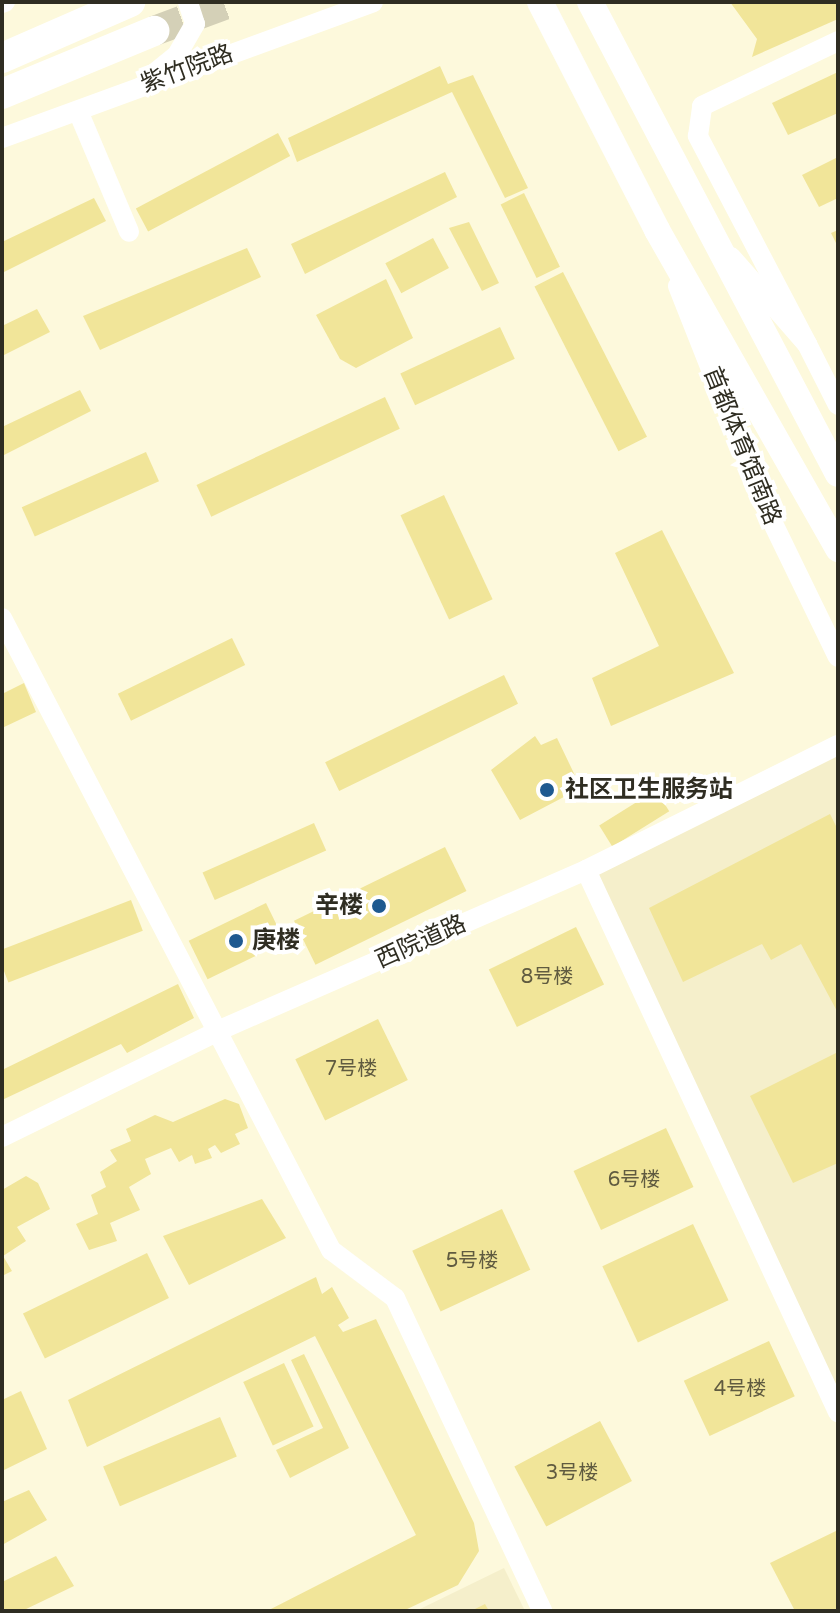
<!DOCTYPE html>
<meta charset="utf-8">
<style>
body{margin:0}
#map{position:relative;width:840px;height:1613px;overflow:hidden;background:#fdf9dc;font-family:"Varela Round","Noto Sans SC",sans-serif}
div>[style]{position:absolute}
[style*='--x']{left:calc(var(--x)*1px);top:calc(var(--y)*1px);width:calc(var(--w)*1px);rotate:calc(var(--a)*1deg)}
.built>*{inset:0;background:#f5efcb}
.building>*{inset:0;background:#f1e599;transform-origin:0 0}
.highway-tunnel>*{height:30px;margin-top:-15px;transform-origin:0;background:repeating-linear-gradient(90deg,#d4d0b7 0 30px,transparent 0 45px)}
.minor>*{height:20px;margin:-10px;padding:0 10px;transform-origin:10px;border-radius:10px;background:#fff}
.major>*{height:26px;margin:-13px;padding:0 13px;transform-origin:13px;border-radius:13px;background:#fff}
.highway>*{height:30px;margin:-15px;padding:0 15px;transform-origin:15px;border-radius:15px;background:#fff}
.dots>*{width:22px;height:22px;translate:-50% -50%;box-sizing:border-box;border:4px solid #fff;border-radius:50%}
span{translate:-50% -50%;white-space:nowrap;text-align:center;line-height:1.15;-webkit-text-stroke:8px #fff;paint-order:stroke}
.number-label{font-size:20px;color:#605b40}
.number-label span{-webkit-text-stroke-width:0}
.street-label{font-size:24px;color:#2f2d22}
.poi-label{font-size:24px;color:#2f2d22;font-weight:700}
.left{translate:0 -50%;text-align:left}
.right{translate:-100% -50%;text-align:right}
.frame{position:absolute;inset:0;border:4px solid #2f2d22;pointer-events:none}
</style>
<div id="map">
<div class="built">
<i style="clip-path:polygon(838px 751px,838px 1412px,586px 870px)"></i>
<i style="clip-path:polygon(504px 1568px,525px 1611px,416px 1611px)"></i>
</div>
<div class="building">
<i style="clip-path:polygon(730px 2px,838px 2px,838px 19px,752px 57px,757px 39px)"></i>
<i style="clip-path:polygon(440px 66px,448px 84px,473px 75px,528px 188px,505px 198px,452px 92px,297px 162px,288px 138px)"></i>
<i style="clip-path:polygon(838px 72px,838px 113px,788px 135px,772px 103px)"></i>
<i style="left:278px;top:133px;width:26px;height:161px;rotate:62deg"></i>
<i style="clip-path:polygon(838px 157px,838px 198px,819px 207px,802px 175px)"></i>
<i style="clip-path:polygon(445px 172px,457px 197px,305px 274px,291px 244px)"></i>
<i style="left:524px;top:193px;width:82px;height:26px;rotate:64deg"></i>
<i style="clip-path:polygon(94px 198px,106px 221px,2px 273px,2px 242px)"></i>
<i style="clip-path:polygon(469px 222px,499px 283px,482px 291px,449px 228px)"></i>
<i style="clip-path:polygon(838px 230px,838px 247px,831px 233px)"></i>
<i style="left:433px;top:238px;width:34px;height:54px;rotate:62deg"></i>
<i style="clip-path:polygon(247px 248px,261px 277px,100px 350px,83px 316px)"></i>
<i style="left:563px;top:272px;width:185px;height:32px;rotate:63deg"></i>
<i style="clip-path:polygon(386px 279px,413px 338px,356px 368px,340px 359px,316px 315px)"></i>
<i style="clip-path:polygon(37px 309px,50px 332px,2px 356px,2px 326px)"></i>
<i style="left:500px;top:327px;width:35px;height:110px;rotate:65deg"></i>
<i style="clip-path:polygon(80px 390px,91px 411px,2px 456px,2px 427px)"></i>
<i style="left:385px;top:397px;width:35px;height:208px;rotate:65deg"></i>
<i style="left:146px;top:452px;width:32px;height:136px;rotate:66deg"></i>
<i style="left:444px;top:495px;width:115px;height:48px;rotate:65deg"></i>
<i style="clip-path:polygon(662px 530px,734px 673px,611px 726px,592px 678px,659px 646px,615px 553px)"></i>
<i style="left:232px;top:638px;width:30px;height:127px;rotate:64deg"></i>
<i style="left:504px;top:675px;width:32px;height:199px;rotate:64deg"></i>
<i style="clip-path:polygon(24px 683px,36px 712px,2px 728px,2px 694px)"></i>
<i style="clip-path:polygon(535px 736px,541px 745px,557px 738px,581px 788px,520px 820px,491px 770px)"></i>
<i style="left:656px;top:790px;width:25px;height:67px;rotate:58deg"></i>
<i style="clip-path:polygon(830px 814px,838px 830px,838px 1013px,801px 944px,771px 960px,762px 944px,683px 982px,649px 908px)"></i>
<i style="left:314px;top:823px;width:30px;height:122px;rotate:66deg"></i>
<i style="left:445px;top:847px;width:49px;height:168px;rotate:64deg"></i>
<i style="left:131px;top:900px;width:33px;height:144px;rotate:69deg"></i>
<i style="left:266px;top:903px;width:43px;height:86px;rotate:64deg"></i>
<i style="left:576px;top:927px;width:64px;height:97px;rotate:64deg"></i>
<i style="clip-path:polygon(178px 984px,194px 1018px,127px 1053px,121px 1044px,2px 1100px,2px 1070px)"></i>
<i style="left:378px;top:1019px;width:68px;height:92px;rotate:64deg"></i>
<i style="clip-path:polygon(838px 1052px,838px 1163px,793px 1183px,750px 1096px)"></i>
<i style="clip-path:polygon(225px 1099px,239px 1104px,248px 1128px,235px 1134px,240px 1144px,221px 1153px,215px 1145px,208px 1149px,212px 1158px,195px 1164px,192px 1155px,179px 1162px,171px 1148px,145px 1159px,151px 1174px,129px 1187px,140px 1210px,110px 1223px,117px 1241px,89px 1250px,76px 1224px,98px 1214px,91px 1195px,106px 1187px,100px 1172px,117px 1161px,110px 1150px,131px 1141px,126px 1129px,155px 1115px,173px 1122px)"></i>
<i style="left:666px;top:1128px;width:65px;height:102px;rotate:65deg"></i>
<i style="clip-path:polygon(26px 1176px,38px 1183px,50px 1209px,17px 1227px,26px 1241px,3px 1256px,12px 1271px,2px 1276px,2px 1190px)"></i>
<i style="clip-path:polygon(262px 1199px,286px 1238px,189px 1285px,163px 1236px)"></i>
<i style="left:502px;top:1209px;width:67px;height:99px;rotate:65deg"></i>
<i style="left:693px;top:1224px;width:84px;height:100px;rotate:65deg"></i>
<i style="left:147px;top:1253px;width:50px;height:138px;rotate:64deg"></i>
<i style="clip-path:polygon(316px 1277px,322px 1294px,332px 1287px,349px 1318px,338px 1325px,343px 1332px,376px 1319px,474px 1523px,479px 1551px,458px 1585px,403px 1611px,267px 1611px,416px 1535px,315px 1336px,87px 1447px,68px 1400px)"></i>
<i style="left:769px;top:1341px;width:61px;height:94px;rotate:65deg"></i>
<i style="clip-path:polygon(304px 1354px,349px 1448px,290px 1478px,276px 1450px,323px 1428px,291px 1360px)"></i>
<i style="left:284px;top:1363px;width:70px;height:45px;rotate:65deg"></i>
<i style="clip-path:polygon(21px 1391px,47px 1449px,2px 1471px,2px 1400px)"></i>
<i style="left:220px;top:1417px;width:43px;height:127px;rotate:67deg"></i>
<i style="left:600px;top:1421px;width:68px;height:97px;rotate:62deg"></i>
<i style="clip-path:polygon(29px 1490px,47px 1520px,2px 1545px,2px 1502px)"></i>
<i style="clip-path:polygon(838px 1530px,838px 1611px,795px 1611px,770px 1563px)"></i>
<i style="clip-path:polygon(56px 1556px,74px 1586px,22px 1611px,2px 1611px,2px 1582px)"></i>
<i style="clip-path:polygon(485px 1604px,489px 1611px,471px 1611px)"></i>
</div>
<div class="highway-tunnel">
<i style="--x:154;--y:31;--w:83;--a:-20.4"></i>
</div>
<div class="minor">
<i style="--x:2;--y:3;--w:3;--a:-18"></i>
<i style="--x:151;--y:76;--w:33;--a:-39"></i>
<i style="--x:177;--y:55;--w:36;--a:-60"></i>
<i style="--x:195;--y:24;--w:23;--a:-108"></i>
<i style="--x:78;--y:111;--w:131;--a:67.1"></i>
<i style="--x:2;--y:138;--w:395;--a:-20.1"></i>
<i style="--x:731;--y:257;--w:116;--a:48.9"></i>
<i style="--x:807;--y:344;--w:68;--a:63.1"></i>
<i style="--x:678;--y:286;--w:242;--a:68.4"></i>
<i style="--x:767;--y:511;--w:162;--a:64.1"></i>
<i style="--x:807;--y:344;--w:235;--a:-117.7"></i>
<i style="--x:698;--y:136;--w:30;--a:-82"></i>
<i style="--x:702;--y:106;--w:151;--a:-25.5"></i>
<i style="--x:2;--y:618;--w:713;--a:62.5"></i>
<i style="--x:331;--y:1250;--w:80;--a:36.9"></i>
<i style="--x:395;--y:1298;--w:346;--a:64.8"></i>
<i style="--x:586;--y:870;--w:598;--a:65.06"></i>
<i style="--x:2;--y:1137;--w:245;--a:-26.1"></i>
<i style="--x:222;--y:1029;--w:397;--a:-23.6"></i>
<i style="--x:586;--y:870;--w:281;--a:-26.4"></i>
</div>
<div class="major">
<i style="--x:540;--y:2;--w:256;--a:62.8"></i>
<i style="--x:657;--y:230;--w:367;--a:60.4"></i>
<i style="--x:590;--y:2;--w:533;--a:62.28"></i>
</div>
<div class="highway">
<i style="--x:2;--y:58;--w:140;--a:-23.6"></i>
<i style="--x:2;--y:94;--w:165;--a:-22.5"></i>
</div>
<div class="dots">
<i style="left:547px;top:790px;background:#1e5990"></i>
<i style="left:379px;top:906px;background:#1e5990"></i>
<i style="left:236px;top:941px;background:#1e5990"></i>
</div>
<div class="number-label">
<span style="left:547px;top:977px">8号楼</span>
<span style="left:351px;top:1069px">7号楼</span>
<span style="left:634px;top:1180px">6号楼</span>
<span style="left:472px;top:1261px">5号楼</span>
<span style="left:740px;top:1389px">4号楼</span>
<span style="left:572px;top:1473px">3号楼</span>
</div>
<div class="street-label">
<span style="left:187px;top:69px;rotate:-20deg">紫竹院路</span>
<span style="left:742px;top:446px;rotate:68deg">首都体育馆南路</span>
<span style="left:421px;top:942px;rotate:-24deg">西院道路</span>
</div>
<div class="poi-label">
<span class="left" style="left:565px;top:790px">社区卫生服务站</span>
<span class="right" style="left:363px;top:906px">辛楼</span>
<span class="left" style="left:252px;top:941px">庚楼</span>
</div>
<div class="frame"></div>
</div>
